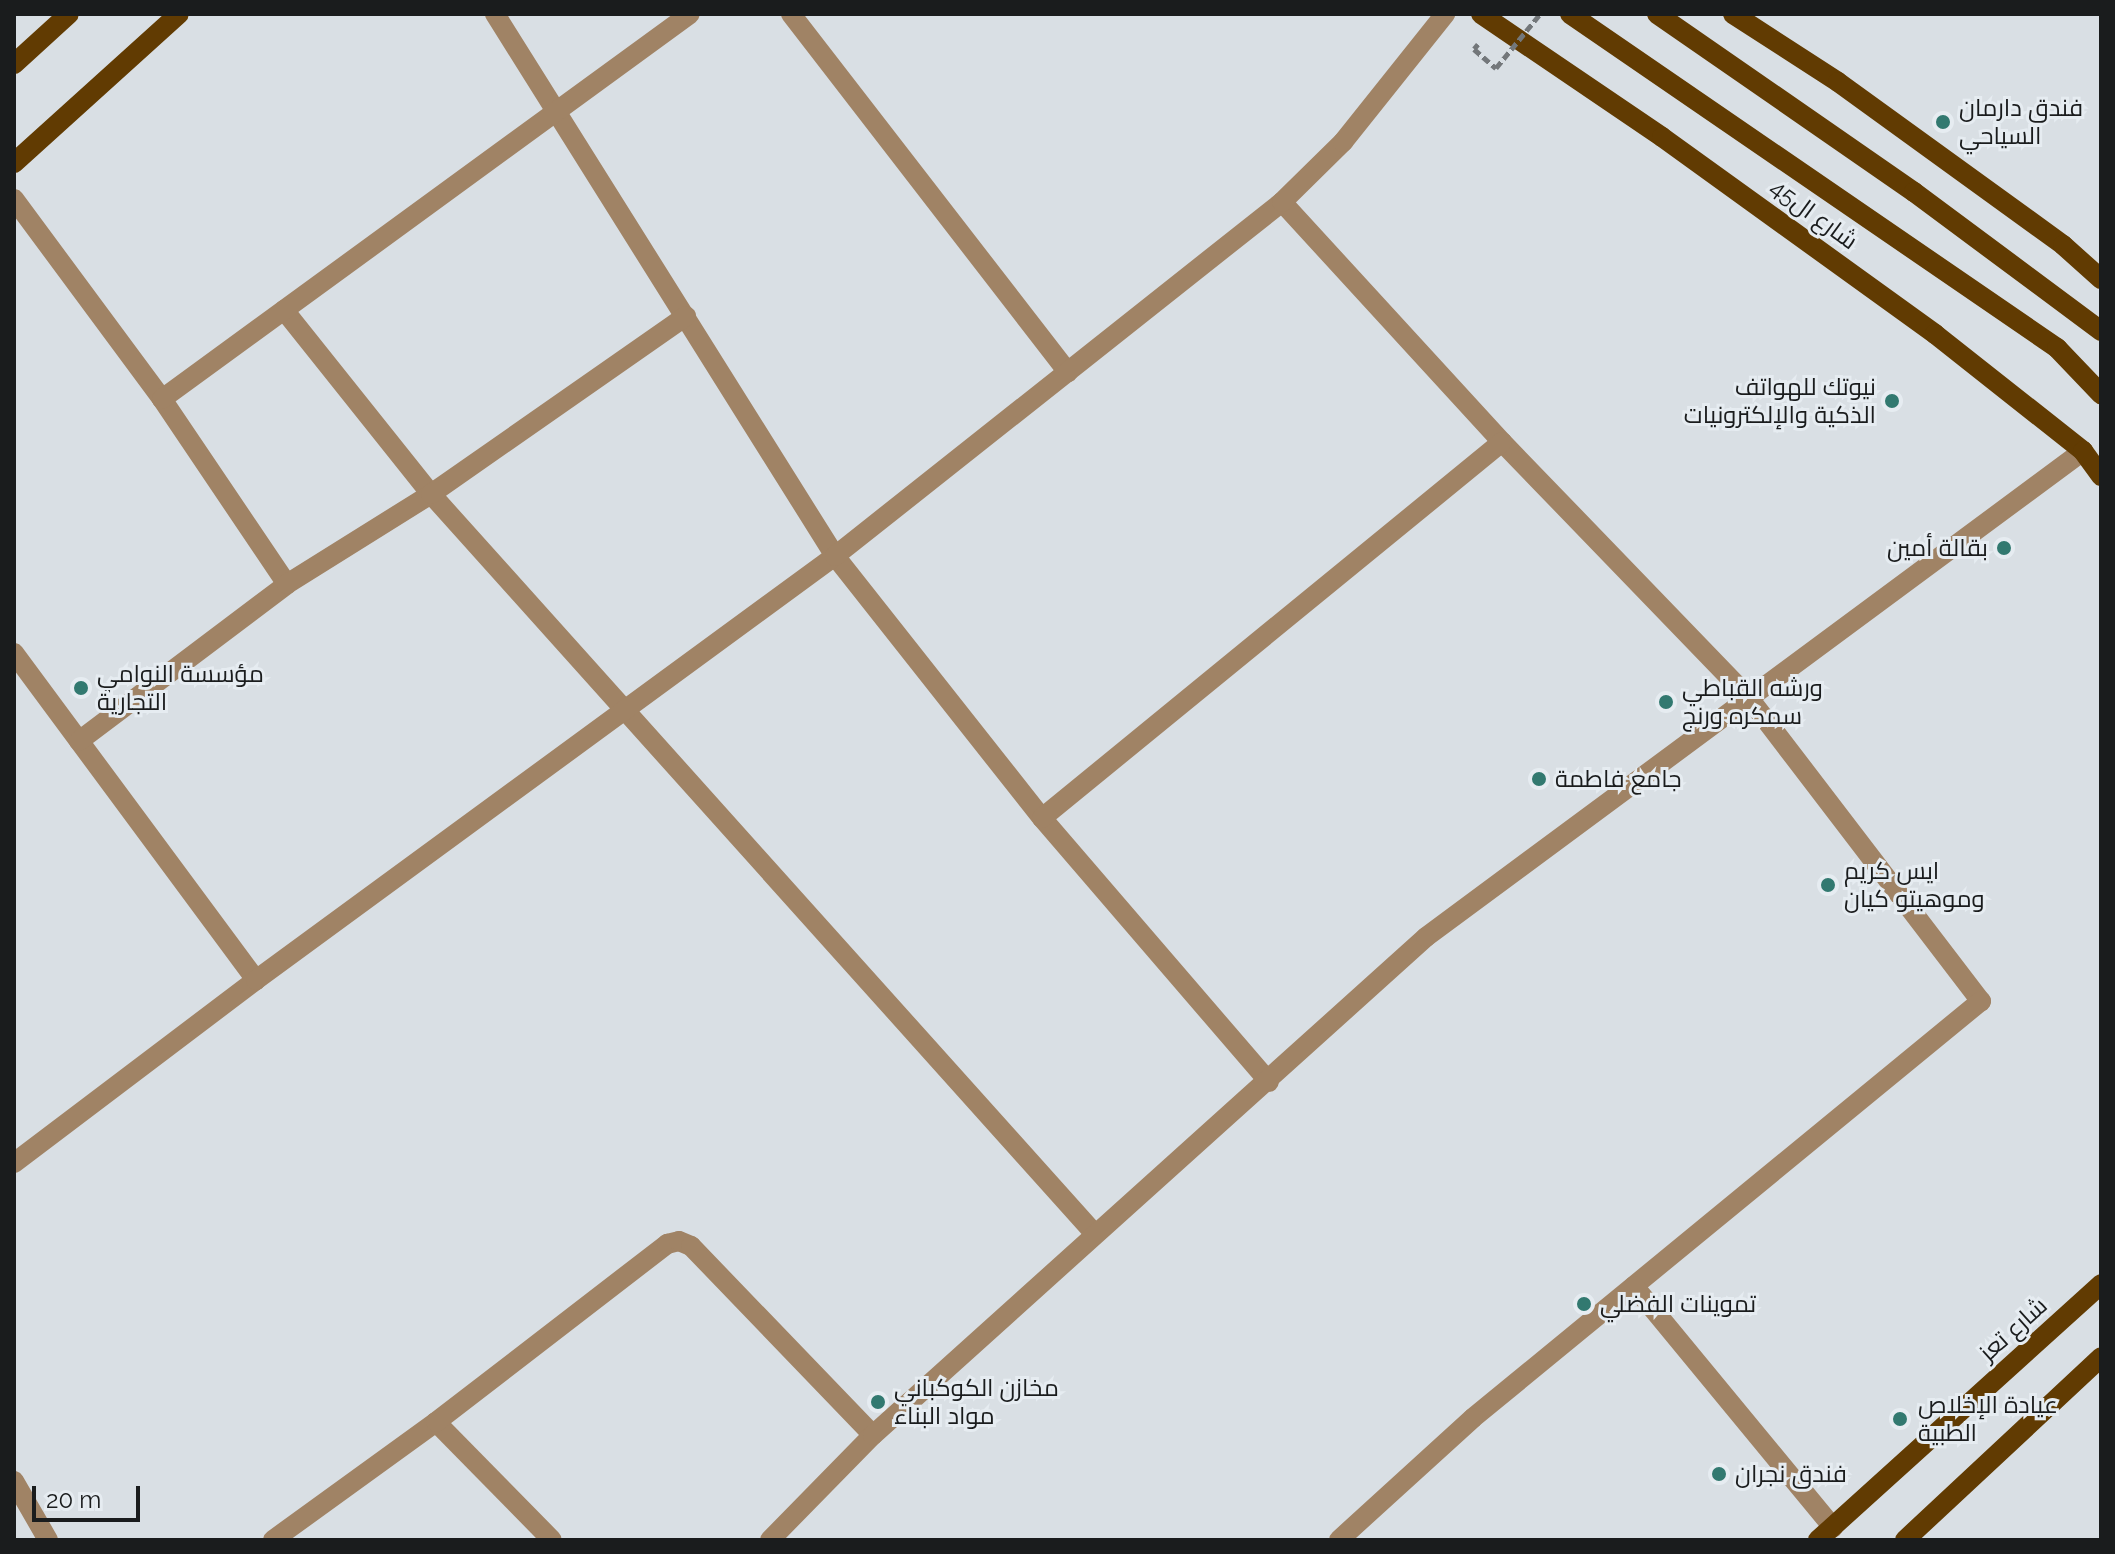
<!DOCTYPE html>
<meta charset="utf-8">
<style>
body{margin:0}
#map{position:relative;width:2115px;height:1554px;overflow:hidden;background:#d9dfe4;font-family:Raleway,Cairo,sans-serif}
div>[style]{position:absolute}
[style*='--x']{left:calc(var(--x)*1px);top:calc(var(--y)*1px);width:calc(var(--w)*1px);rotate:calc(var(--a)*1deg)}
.path>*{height:5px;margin-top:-2.5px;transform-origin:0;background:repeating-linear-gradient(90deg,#73777a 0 8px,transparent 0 12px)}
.minor>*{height:20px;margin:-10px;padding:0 10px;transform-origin:10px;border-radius:10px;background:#a08365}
.primary>*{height:20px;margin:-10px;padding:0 10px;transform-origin:10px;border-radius:10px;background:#613b02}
.path-bridge>*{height:5px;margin-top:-2.5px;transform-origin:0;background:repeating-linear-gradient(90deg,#73777a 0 8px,transparent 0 12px)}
.dots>*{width:22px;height:22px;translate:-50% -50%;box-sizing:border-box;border:4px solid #e6ecf1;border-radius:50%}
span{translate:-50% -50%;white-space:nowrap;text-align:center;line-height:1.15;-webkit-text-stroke:6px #e6ecf1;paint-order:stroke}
.poi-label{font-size:24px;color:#1a1c1d}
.left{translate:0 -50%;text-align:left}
.right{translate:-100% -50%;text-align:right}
.street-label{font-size:24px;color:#1a1c1d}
.frame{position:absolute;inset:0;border:16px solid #1a1c1d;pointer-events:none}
.scale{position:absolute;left:32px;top:1486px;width:108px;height:36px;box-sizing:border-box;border:4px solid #1a1c1d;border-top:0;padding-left:10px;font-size:24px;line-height:28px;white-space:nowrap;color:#1a1c1d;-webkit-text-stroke:6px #e6ecf1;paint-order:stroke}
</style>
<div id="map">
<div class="path">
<i style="--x:1478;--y:44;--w:6;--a:129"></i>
<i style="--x:1474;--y:49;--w:29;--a:41"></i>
</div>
<div class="minor">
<i style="--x:495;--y:14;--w:640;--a:57.9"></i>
<i style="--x:835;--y:556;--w:334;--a:51.7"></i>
<i style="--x:1042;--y:818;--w:348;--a:49.3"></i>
<i style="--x:791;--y:14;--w:453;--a:52.3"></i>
<i style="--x:14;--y:199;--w:249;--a:53.5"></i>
<i style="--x:162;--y:399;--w:223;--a:56"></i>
<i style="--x:1282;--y:202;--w:326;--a:47.5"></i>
<i style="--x:1502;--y:442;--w:356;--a:46"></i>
<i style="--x:1749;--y:698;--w:382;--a:52.6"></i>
<i style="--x:1981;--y:1001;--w:657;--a:140.62"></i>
<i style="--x:1473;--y:1418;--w:181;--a:137.7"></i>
<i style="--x:284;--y:310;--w:236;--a:51.4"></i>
<i style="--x:431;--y:494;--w:994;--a:48.1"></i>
<i style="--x:162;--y:399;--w:653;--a:-36.1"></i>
<i style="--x:14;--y:653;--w:407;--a:53.5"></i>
<i style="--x:79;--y:741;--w:261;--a:-37"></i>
<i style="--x:287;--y:584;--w:170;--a:-32"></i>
<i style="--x:431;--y:494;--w:311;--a:-34.9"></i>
<i style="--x:1042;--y:818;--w:594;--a:-39.26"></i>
<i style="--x:14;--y:1163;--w:303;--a:-37.1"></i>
<i style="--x:256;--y:980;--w:718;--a:-36.22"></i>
<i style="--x:835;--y:556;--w:570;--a:-38.38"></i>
<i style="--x:1282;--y:202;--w:86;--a:-44.5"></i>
<i style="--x:1343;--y:142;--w:164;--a:-51.4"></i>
<i style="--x:1634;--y:1286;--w:313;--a:50.5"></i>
<i style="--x:436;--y:1422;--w:165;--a:45.5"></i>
<i style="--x:14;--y:1481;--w:68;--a:60"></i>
<i style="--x:273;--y:1540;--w:201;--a:-35.9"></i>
<i style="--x:436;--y:1422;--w:292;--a:-37.6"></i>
<i style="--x:667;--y:1244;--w:12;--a:-14"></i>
<i style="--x:679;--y:1241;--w:13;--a:23"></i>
<i style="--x:691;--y:1246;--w:262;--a:46.1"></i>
<i style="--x:770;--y:1540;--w:147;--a:-45.6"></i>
<i style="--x:873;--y:1435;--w:744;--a:-42"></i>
<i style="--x:1426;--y:937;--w:817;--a:-36.49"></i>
</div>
<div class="primary">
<i style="--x:1481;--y:14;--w:219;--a:34.2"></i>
<i style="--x:1662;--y:137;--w:337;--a:35.8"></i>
<i style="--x:1935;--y:334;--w:189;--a:38.3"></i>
<i style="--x:2083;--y:451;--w:31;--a:54"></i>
<i style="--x:1570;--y:14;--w:591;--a:34.44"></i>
<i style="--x:2057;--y:348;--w:64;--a:46.3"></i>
<i style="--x:1657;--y:14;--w:313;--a:34.7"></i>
<i style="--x:1914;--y:192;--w:233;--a:36.6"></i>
<i style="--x:1733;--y:14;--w:125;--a:32.9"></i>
<i style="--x:1838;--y:82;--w:278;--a:35.9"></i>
<i style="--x:2063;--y:245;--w:51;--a:41.8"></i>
<i style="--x:14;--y:64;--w:74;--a:-42.3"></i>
<i style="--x:14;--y:163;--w:222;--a:-42.1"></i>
<i style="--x:1818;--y:1540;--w:382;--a:-42.1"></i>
<i style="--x:1905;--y:1540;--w:268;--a:-43"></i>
</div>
<div class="path-bridge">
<i style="--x:1496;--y:68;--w:70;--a:-50.8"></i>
</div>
<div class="dots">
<i style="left:1943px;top:122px;background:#327970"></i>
<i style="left:1892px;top:401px;background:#327970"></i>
<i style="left:2004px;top:548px;background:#327970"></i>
<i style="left:81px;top:688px;background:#327970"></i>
<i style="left:1666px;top:702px;background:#327970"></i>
<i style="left:1539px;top:779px;background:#327970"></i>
<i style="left:1828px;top:885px;background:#327970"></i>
<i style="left:1584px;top:1304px;background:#327970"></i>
<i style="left:878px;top:1402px;background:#327970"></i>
<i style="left:1900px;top:1419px;background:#327970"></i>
<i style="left:1719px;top:1474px;background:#327970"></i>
</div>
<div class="poi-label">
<span class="left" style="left:1959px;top:122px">فندق دارمان<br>السياحي</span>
<span class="right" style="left:1876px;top:401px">نيوتك للهواتف<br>الذكية والإلكترونيات</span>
<span class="right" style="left:1988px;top:548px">بقالة أمين</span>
<span class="left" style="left:97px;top:688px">مؤسسة النوامي<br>التجارية</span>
<span class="left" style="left:1682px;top:702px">ورشه القباطي<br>سمكره ورنج</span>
<span class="left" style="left:1555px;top:779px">جامع فاطمة</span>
<span class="left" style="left:1844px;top:885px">ايس كريم<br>وموهيتو كيان</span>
<span class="left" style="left:1600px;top:1304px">تموينات الفضلي</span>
<span class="left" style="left:894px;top:1402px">مخازن الكوكباني<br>مواد البناء</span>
<span class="left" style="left:1918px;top:1419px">عيادة الإخلاص<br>الطبية</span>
<span class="left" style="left:1735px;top:1474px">فندق نجران</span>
</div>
<div class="street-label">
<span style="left:1814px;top:214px;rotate:36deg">شارع ال45</span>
<span style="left:2013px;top:1329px;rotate:-42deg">شارع تعز</span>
</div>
<div class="frame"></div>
<div class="scale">20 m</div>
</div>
